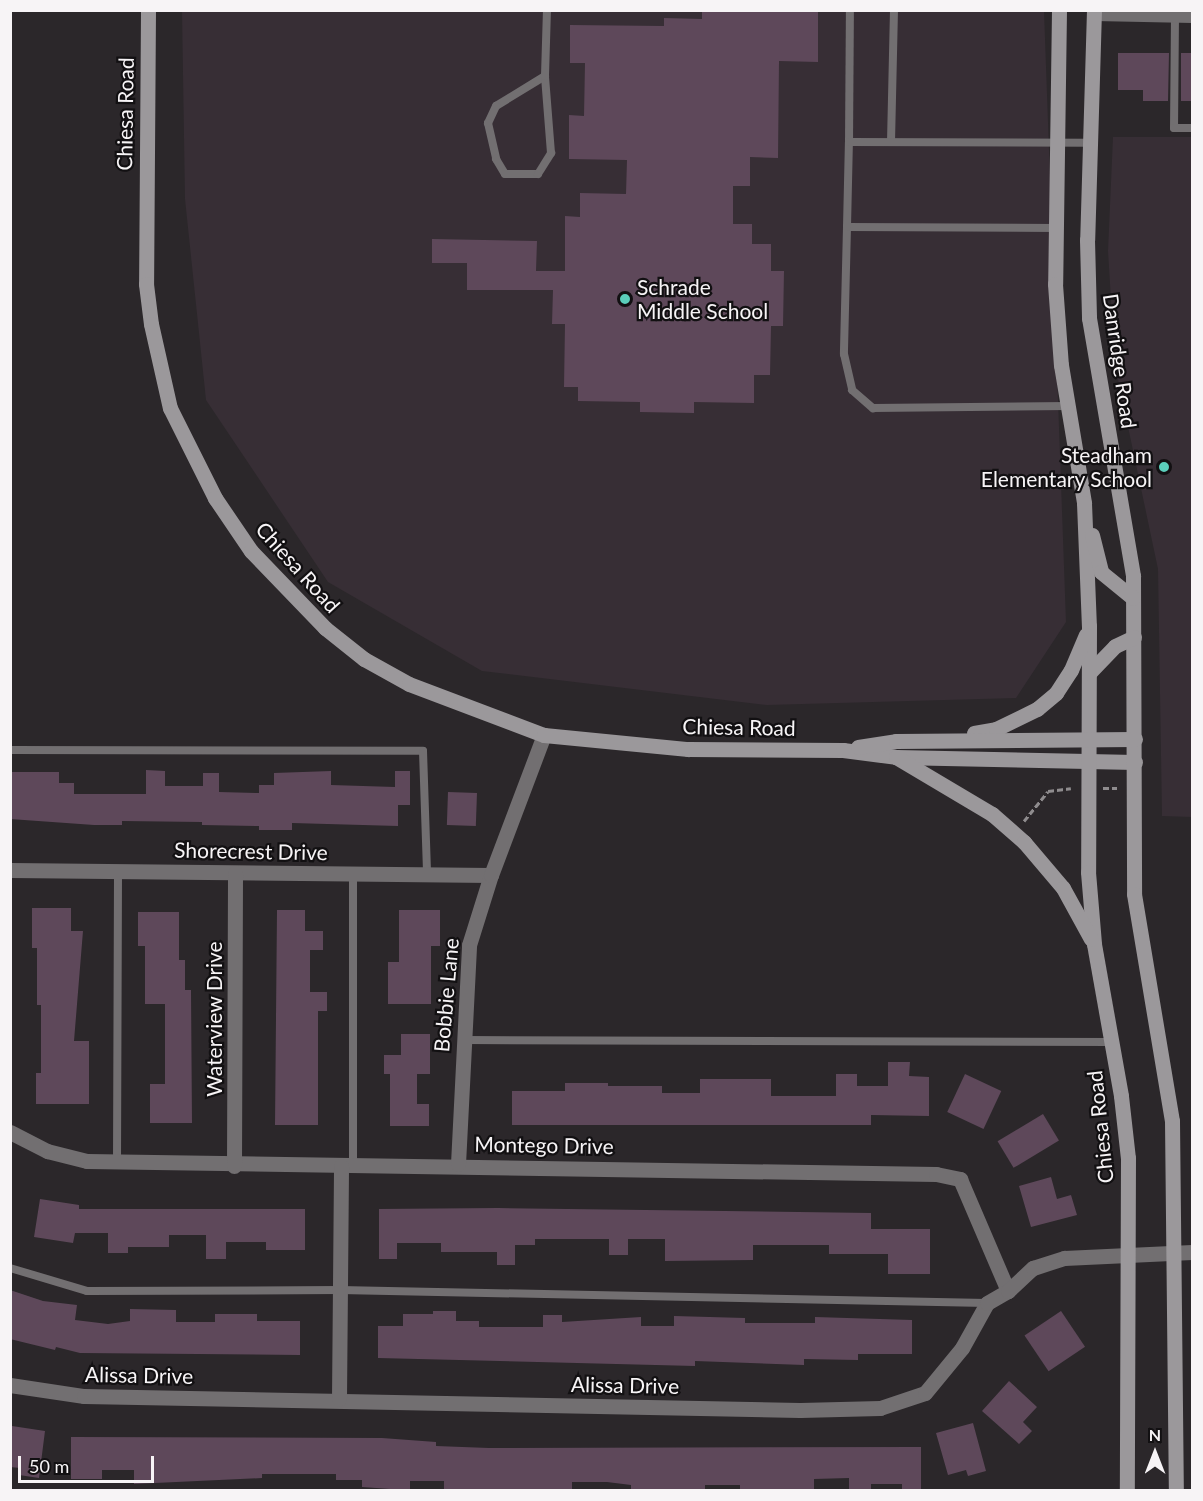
<!DOCTYPE html>
<style>
body{margin:0}
#map{position:relative;width:1203px;height:1501px;overflow:hidden;background:#2b272a;font-family:Lato,sans-serif}
div>[style]{position:absolute}
[style*='--x']{left:calc(var(--x)*1px);top:calc(var(--y)*1px);width:calc(var(--w)*1px);rotate:calc(var(--a)*1deg)}
.built>*{inset:0;background:#372e35}
.building>*{inset:0;background:#5e485a;transform-origin:0 0}
.path>*{height:3px;margin-top:-1.5px;transform-origin:0;background:repeating-linear-gradient(90deg,#8f8c8e 0 6px,transparent 0 9px)}
.lane>*{height:8px;margin:-4px;padding:0 4px;transform-origin:4px;border-radius:4px;background:#726f71}
.street>*{height:15px;margin:-7.5px;padding:0 7.5px;transform-origin:7.5px;border-radius:7.5px;background:#726f71}
.secondary>*{height:15px;margin:-7.5px;padding:0 7.5px;transform-origin:7.5px;border-radius:7.5px;background:#9b989b}
.dots>*{width:16px;height:16px;translate:-50% -50%;box-sizing:border-box;border:3px solid #121012;border-radius:50%}
span{translate:-50% -50%;white-space:nowrap;text-align:center;line-height:1.15;-webkit-text-stroke:4.5px #121012;paint-order:stroke}
.street-label{font-size:21px;color:#f7f4f6}
.poi-label{font-size:21px;color:#f7f4f6}
.left{translate:0 -50%;text-align:left}
.right{translate:-100% -50%;text-align:right}
.frame{position:absolute;inset:0;border:12px solid #f7f4f6;pointer-events:none}
.north{position:absolute;left:1125px;top:1423px;width:60px;height:60px;-webkit-text-stroke:4px #121012;paint-order:stroke;rotate:0deg;font-size:16px;font-weight:700;line-height:24px;text-align:center;color:#f7f4f6}
.north::after{content:'';display:block;margin:auto;width:21px;height:27px;background:#f7f4f6;clip-path:polygon(50% 0,100% 100%,50% 72%,0 100%)}
.scale{position:absolute;left:18px;top:1456px;width:136px;height:27px;box-sizing:border-box;border:3px solid #f7f4f6;border-top:0;padding-left:8px;font-size:18px;line-height:21px;white-space:nowrap;color:#f7f4f6;-webkit-text-stroke:4px #121012;paint-order:stroke}
</style>
<div id="map">
<div class="built">
<i style="clip-path:polygon(182px 11px,1044px 11px,1066px 622px,1016px 698px,767px 705px,482px 671px,328px 582px,206px 400px,185px 199px)"></i>
<i style="clip-path:polygon(1113px 137px,1192px 137px,1192px 817px,1162px 816px,1158px 569px,1115px 365px,1108px 251px)"></i>
</div>
<div class="building">
<i style="clip-path:polygon(702px 10px,818px 10px,818px 62px,779px 61px,778px 158px,750px 157px,750px 186px,733px 186px,733px 224px,752px 224px,752px 244px,771px 244px,771px 271px,784px 271px,783px 326px,771px 326px,770px 375px,754px 375px,754px 403px,694px 402px,694px 413px,640px 412px,640px 402px,578px 401px,578px 387px,564px 387px,565px 324px,552px 324px,553px 290px,467px 290px,467px 263px,432px 263px,432px 239px,537px 241px,536px 271px,565px 271px,565px 216px,580px 217px,580px 193px,626px 194px,627px 160px,569px 159px,569px 115px,584px 116px,585px 63px,570px 63px,570px 25px,664px 26px,664px 18px,702px 19px)"></i>
<i style="clip-path:polygon(1118px 53px,1169px 53px,1168px 101px,1143px 101px,1143px 90px,1118px 90px)"></i>
<i style="left:1181px;top:53px;width:11px;height:48px"></i>
<i style="clip-path:polygon(146px 770px,165px 771px,165px 786px,203px 786px,203px 773px,219px 773px,219px 792px,259px 793px,259px 785px,274px 785px,274px 773px,331px 771px,331px 785px,395px 787px,395px 771px,410px 771px,410px 805px,398px 805px,398px 826px,292px 823px,292px 830px,259px 830px,259px 826px,202px 825px,202px 822px,122px 821px,122px 825px,94px 825px,10px 819px,10px 772px,59px 772px,59px 783px,74px 783px,74px 794px,146px 794px)"></i>
<i style="left:448px;top:792px;width:29px;height:33px;rotate:2deg"></i>
<i style="clip-path:polygon(32px 908px,71px 908px,71px 931px,83px 931px,74px 1041px,89px 1041px,89px 1104px,36px 1104px,36px 1073px,41px 1073px,41px 1005px,37px 1005px,37px 948px,32px 948px)"></i>
<i style="clip-path:polygon(277px 910px,305px 910px,305px 931px,323px 931px,323px 950px,310px 950px,310px 992px,327px 992px,327px 1011px,318px 1011px,318px 1125px,275px 1125px)"></i>
<i style="clip-path:polygon(399px 910px,440px 910px,440px 946px,431px 946px,431px 1004px,388px 1004px,388px 962px,399px 962px)"></i>
<i style="clip-path:polygon(138px 912px,179px 912px,179px 960px,185px 960px,185px 990px,191px 990px,192px 1123px,150px 1123px,150px 1084px,165px 1084px,165px 1004px,145px 1004px,145px 946px,138px 946px)"></i>
<i style="clip-path:polygon(401px 1034px,430px 1034px,430px 1074px,417px 1074px,417px 1104px,429px 1104px,429px 1126px,390px 1126px,390px 1074px,384px 1074px,384px 1055px,401px 1055px)"></i>
<i style="clip-path:polygon(888px 1062px,910px 1062px,909px 1076px,929px 1077px,929px 1116px,871px 1115px,871px 1125px,512px 1125px,512px 1091px,565px 1091px,565px 1083px,608px 1083px,608px 1086px,662px 1086px,662px 1093px,700px 1093px,700px 1079px,771px 1079px,771px 1096px,836px 1096px,836px 1074px,857px 1074px,857px 1086px,888px 1086px)"></i>
<i style="left:965px;top:1074px;width:40px;height:42px;rotate:25deg"></i>
<i style="left:1043px;top:1114px;width:31px;height:53px;rotate:59deg"></i>
<i style="clip-path:polygon(1051px 1177px,1057px 1199px,1071px 1195px,1077px 1215px,1031px 1227px,1019px 1186px)"></i>
<i style="clip-path:polygon(40px 1199px,79px 1205px,79px 1209px,305px 1209px,305px 1250px,266px 1250px,266px 1242px,226px 1242px,226px 1259px,206px 1259px,206px 1235px,169px 1235px,169px 1247px,128px 1247px,128px 1253px,108px 1253px,108px 1233px,75px 1233px,73px 1243px,34px 1237px)"></i>
<i style="clip-path:polygon(498px 1208px,871px 1213px,871px 1229px,930px 1229px,930px 1274px,888px 1274px,888px 1254px,829px 1254px,829px 1245px,753px 1245px,753px 1260px,665px 1261px,665px 1239px,628px 1239px,628px 1255px,609px 1255px,609px 1239px,535px 1239px,535px 1245px,515px 1245px,515px 1265px,497px 1265px,497px 1252px,441px 1252px,441px 1243px,397px 1243px,397px 1259px,379px 1259px,379px 1209px)"></i>
<i style="clip-path:polygon(10px 1290px,43px 1301px,77px 1305px,75px 1320px,108px 1324px,130px 1321px,130px 1309px,176px 1310px,176px 1322px,215px 1322px,215px 1314px,257px 1314px,257px 1321px,300px 1321px,300px 1355px,80px 1353px,56px 1347px,55px 1350px,10px 1339px)"></i>
<i style="clip-path:polygon(433px 1311px,456px 1311px,456px 1321px,479px 1321px,479px 1327px,543px 1327px,543px 1315px,562px 1315px,562px 1322px,641px 1317px,641px 1326px,674px 1326px,674px 1316px,745px 1318px,745px 1323px,815px 1323px,815px 1317px,912px 1320px,912px 1354px,858px 1354px,858px 1360px,804px 1359px,804px 1365px,695px 1361px,695px 1366px,378px 1358px,378px 1326px,403px 1326px,403px 1314px,433px 1314px)"></i>
<i style="left:1061px;top:1311px;width:43px;height:44px;rotate:56deg"></i>
<i style="clip-path:polygon(1009px 1381px,1037px 1407px,1023px 1422px,1032px 1431px,1019px 1444px,982px 1411px)"></i>
<i style="clip-path:polygon(973px 1423px,986px 1471px,968px 1476px,966px 1470px,948px 1475px,936px 1433px)"></i>
<i style="clip-path:polygon(12px 1426px,45px 1431px,39px 1478px,19px 1475px,20px 1468px,10px 1467px)"></i>
<i style="clip-path:polygon(71px 1437px,382px 1438px,436px 1442px,436px 1446px,489px 1448px,921px 1447px,921px 1491px,902px 1491px,902px 1484px,871px 1484px,871px 1491px,849px 1491px,849px 1478px,814px 1479px,814px 1491px,740px 1491px,740px 1485px,705px 1485px,705px 1491px,631px 1491px,631px 1485px,607px 1482px,572px 1482px,572px 1491px,500px 1491px,444px 1489px,444px 1481px,410px 1481px,410px 1490px,390px 1489px,362px 1487px,362px 1480px,336px 1480px,336px 1474px,262px 1474px,262px 1478px,134px 1484px,134px 1470px,102px 1470px,102px 1479px,71px 1479px)"></i>
</div>
<div class="path">
<i style="--x:1103;--y:788;--w:14;--a:0"></i>
<i style="--x:1024;--y:821;--w:38;--a:-51"></i>
<i style="--x:1048;--y:791;--w:23;--a:-7"></i>
</div>
<div class="lane">
<i style="--x:1175;--y:15;--w:113;--a:90.5"></i>
<i style="--x:1174;--y:128;--w:18;--a:0"></i>
<i style="--x:545;--y:76;--w:57;--a:148.5"></i>
<i style="--x:496;--y:106;--w:19;--a:115"></i>
<i style="--x:488;--y:123;--w:37;--a:77"></i>
<i style="--x:496;--y:159;--w:17;--a:59"></i>
<i style="--x:505;--y:174;--w:33;--a:0"></i>
<i style="--x:538;--y:174;--w:25;--a:-58"></i>
<i style="--x:551;--y:153;--w:77;--a:-94.5"></i>
<i style="--x:545;--y:76;--w:66;--a:-88.3"></i>
<i style="--x:849;--y:142;--w:132;--a:-89.6"></i>
<i style="--x:891;--y:142;--w:132;--a:-88.7"></i>
<i style="--x:847;--y:227;--w:127;--a:91.4"></i>
<i style="--x:844;--y:354;--w:37;--a:77"></i>
<i style="--x:852;--y:390;--w:28;--a:41"></i>
<i style="--x:873;--y:408;--w:195;--a:-0.6"></i>
<i style="--x:1056;--y:228;--w:209;--a:-179.7"></i>
<i style="--x:847;--y:227;--w:85;--a:-88.7"></i>
<i style="--x:849;--y:142;--w:241;--a:0.2"></i>
<i style="--x:10;--y:750;--w:413;--a:0.1"></i>
<i style="--x:423;--y:751;--w:123;--a:88.1"></i>
<i style="--x:353;--y:874;--w:292;--a:90"></i>
<i style="--x:464;--y:1040;--w:648;--a:0.18"></i>
<i style="--x:117;--y:1162;--w:292;--a:-89.8"></i>
<i style="--x:10;--y:1268;--w:80;--a:16.6"></i>
<i style="--x:87;--y:1291;--w:253;--a:-0.2"></i>
<i style="--x:340;--y:1290;--w:647;--a:1.15"></i>
</div>
<div class="street">
<i style="--x:1094;--y:13;--w:98;--a:1.2"></i>
<i style="--x:10;--y:870;--w:481;--a:0.6"></i>
<i style="--x:10;--y:1132;--w:42;--a:27.2"></i>
<i style="--x:47;--y:1151;--w:41;--a:14"></i>
<i style="--x:87;--y:1161;--w:849;--a:0.88"></i>
<i style="--x:936;--y:1174;--w:25;--a:12"></i>
<i style="--x:960;--y:1179;--w:122;--a:66.8"></i>
<i style="--x:458;--y:1164;--w:219;--a:-87.1"></i>
<i style="--x:469;--y:945;--w:73;--a:-72.6"></i>
<i style="--x:491;--y:875;--w:150;--a:-69.3"></i>
<i style="--x:234;--y:1166;--w:293;--a:-89.8"></i>
<i style="--x:10;--y:1385;--w:75;--a:8.5"></i>
<i style="--x:84;--y:1396;--w:716;--a:1.12"></i>
<i style="--x:800;--y:1410;--w:80;--a:-1.4"></i>
<i style="--x:880;--y:1408;--w:47;--a:-18.4"></i>
<i style="--x:925;--y:1393;--w:58;--a:-50.6"></i>
<i style="--x:962;--y:1348;--w:51;--a:-60.9"></i>
<i style="--x:987;--y:1303;--w:24;--a:-30"></i>
<i style="--x:1008;--y:1291;--w:34;--a:-43"></i>
<i style="--x:1033;--y:1268;--w:33;--a:-18"></i>
<i style="--x:1064;--y:1258;--w:128;--a:-2.7"></i>
<i style="--x:339;--y:1399;--w:233;--a:-89.5"></i>
</div>
<div class="secondary">
<i style="--x:148;--y:10;--w:274;--a:90.4"></i>
<i style="--x:146;--y:284;--w:40;--a:82.9"></i>
<i style="--x:151;--y:324;--w:86;--a:77.3"></i>
<i style="--x:170;--y:408;--w:101;--a:63.4"></i>
<i style="--x:215;--y:498;--w:64;--a:55.8"></i>
<i style="--x:251;--y:551;--w:107;--a:46.1"></i>
<i style="--x:325;--y:628;--w:50;--a:38.5"></i>
<i style="--x:364;--y:659;--w:51;--a:29.1"></i>
<i style="--x:409;--y:684;--w:144;--a:20.7"></i>
<i style="--x:544;--y:735;--w:145;--a:5.6"></i>
<i style="--x:688;--y:749;--w:155;--a:0.4"></i>
<i style="--x:843;--y:750;--w:53;--a:7.5"></i>
<i style="--x:896;--y:757;--w:239;--a:1.2"></i>
<i style="--x:1059;--y:10;--w:274;--a:90.8"></i>
<i style="--x:1055;--y:284;--w:81;--a:85.8"></i>
<i style="--x:1061;--y:365;--w:140;--a:80.5"></i>
<i style="--x:1084;--y:503;--w:123;--a:87.7"></i>
<i style="--x:1089;--y:626;--w:246;--a:90.2"></i>
<i style="--x:1088;--y:872;--w:72;--a:85.2"></i>
<i style="--x:1094;--y:944;--w:154;--a:79.9"></i>
<i style="--x:1121;--y:1096;--w:62;--a:83.6"></i>
<i style="--x:1128;--y:1158;--w:332;--a:90.2"></i>
<i style="--x:1094;--y:10;--w:230;--a:91.7"></i>
<i style="--x:1087;--y:240;--w:78;--a:88.5"></i>
<i style="--x:1089;--y:318;--w:262;--a:80.3"></i>
<i style="--x:1133;--y:576;--w:318;--a:89.8"></i>
<i style="--x:1134;--y:894;--w:230;--a:80.5"></i>
<i style="--x:1172;--y:1121;--w:369;--a:89.4"></i>
<i style="--x:1092;--y:535;--w:38;--a:76"></i>
<i style="--x:1101;--y:572;--w:41;--a:39.1"></i>
<i style="--x:1089;--y:673;--w:37;--a:-46"></i>
<i style="--x:1115;--y:646;--w:21;--a:-25"></i>
<i style="--x:974;--y:733;--w:22;--a:-10"></i>
<i style="--x:996;--y:729;--w:46;--a:-26"></i>
<i style="--x:1037;--y:709;--w:25;--a:-40"></i>
<i style="--x:1056;--y:693;--w:27;--a:-57"></i>
<i style="--x:1071;--y:670;--w:38;--a:-67"></i>
<i style="--x:858;--y:747;--w:38;--a:-9"></i>
<i style="--x:896;--y:741;--w:239;--a:-0.5"></i>
<i style="--x:896;--y:757;--w:112;--a:30.7"></i>
<i style="--x:992;--y:814;--w:43;--a:41.2"></i>
<i style="--x:1024;--y:842;--w:60;--a:49.7"></i>
<i style="--x:1063;--y:888;--w:58;--a:61.2"></i>
</div>
<div class="dots">
<i style="left:625px;top:299px;background:#5bcebb"></i>
<i style="left:1164px;top:467px;background:#5bcebb"></i>
</div>
<div class="street-label">
<span style="left:125px;top:114px;rotate:-89deg">Chiesa Road</span>
<span style="left:1120px;top:361px;rotate:82deg">Danridge Road</span>
<span style="left:298px;top:567px;rotate:48deg">Chiesa Road</span>
<span style="left:739px;top:727px;rotate:1deg">Chiesa Road</span>
<span style="left:251px;top:851px;rotate:1deg">Shorecrest Drive</span>
<span style="left:446px;top:995px;rotate:-85deg">Bobbie Lane</span>
<span style="left:214px;top:1019px;rotate:-90deg">Waterview Drive</span>
<span style="left:1100px;top:1127px;rotate:-96deg">Chiesa Road</span>
<span style="left:544px;top:1145px;rotate:1deg">Montego Drive</span>
<span style="left:139px;top:1375px;rotate:1deg">Alissa Drive</span>
<span style="left:625px;top:1385px;rotate:1deg">Alissa Drive</span>
</div>
<div class="poi-label">
<span class="left" style="left:637px;top:299px">Schrade<br>Middle School</span>
<span class="right" style="left:1152px;top:467px">Steadham<br>Elementary School</span>
</div>
<div class="frame"></div>
<div class="north">N</div>
<div class="scale">50 m</div>
</div>
